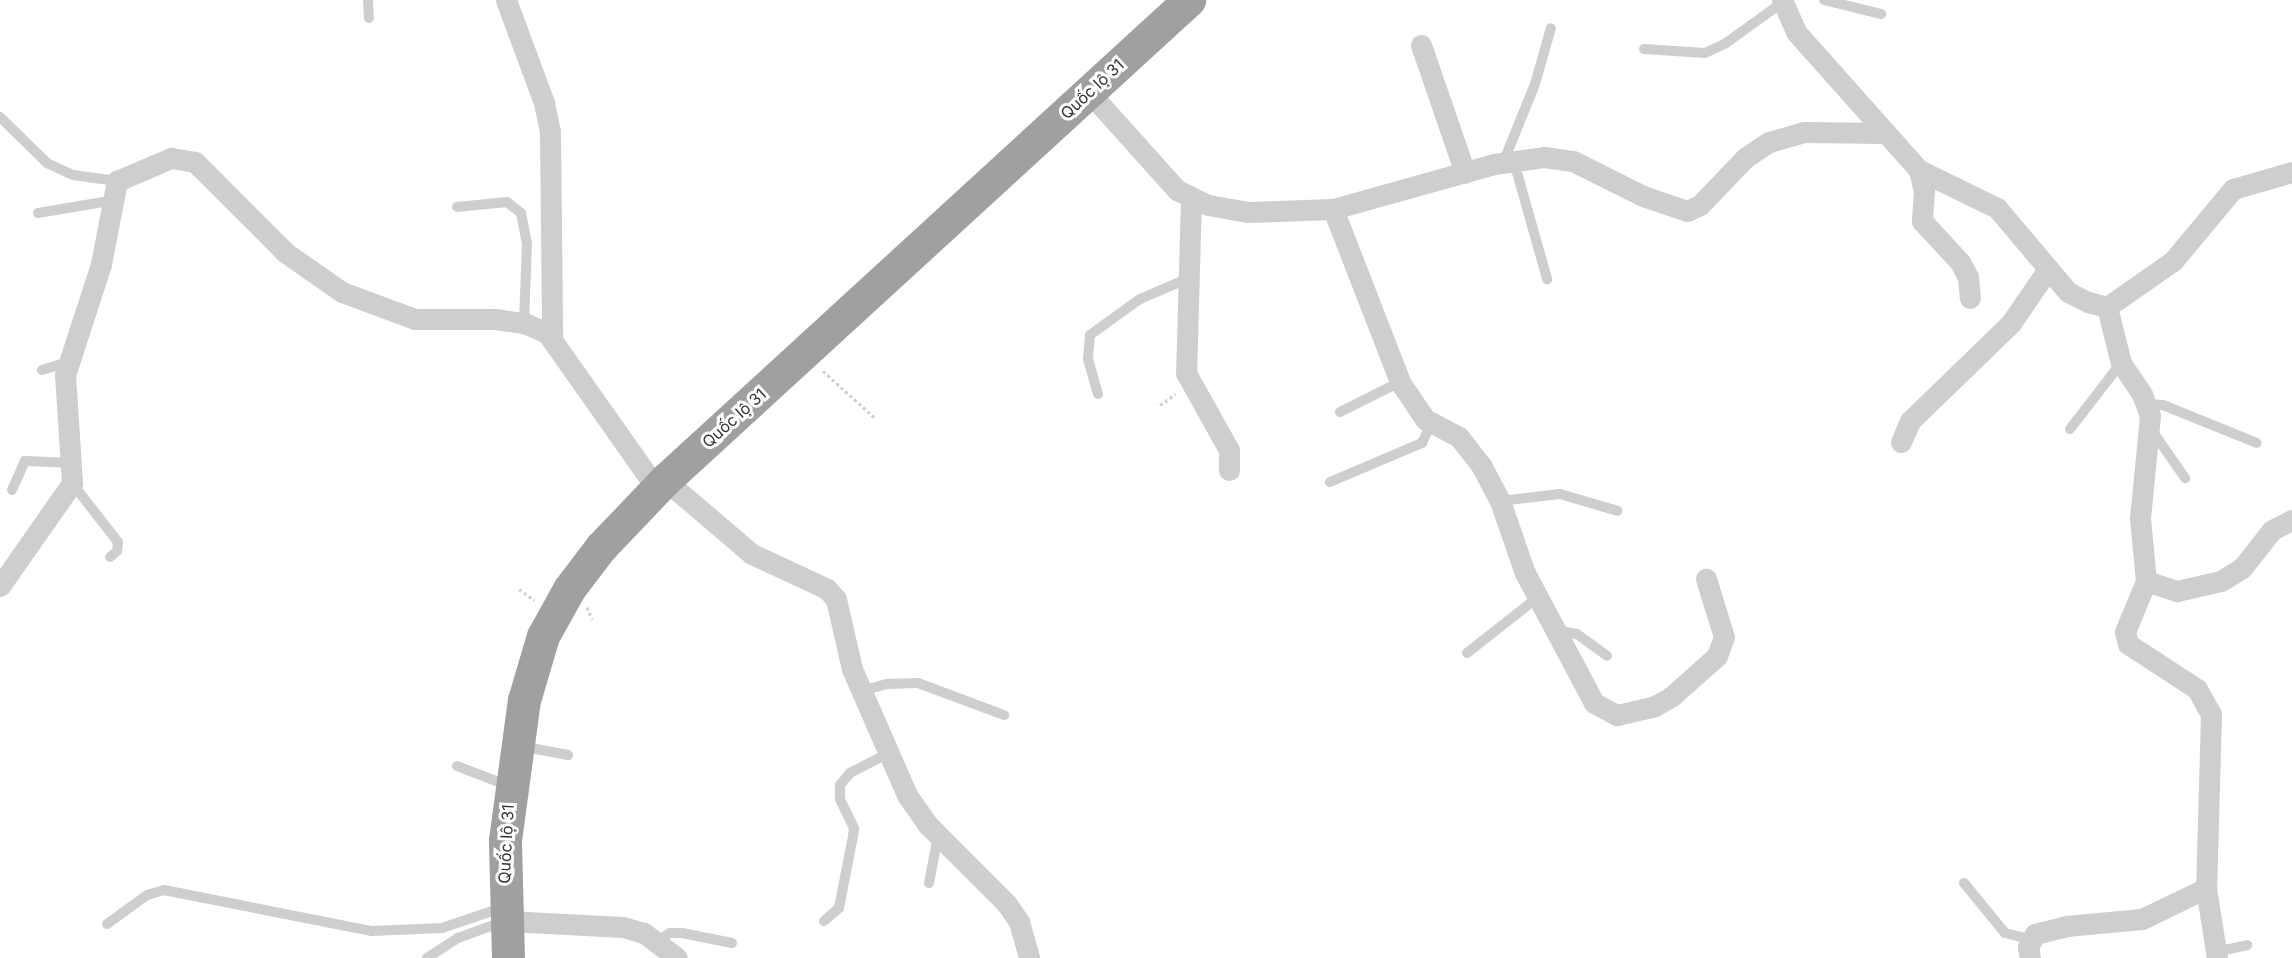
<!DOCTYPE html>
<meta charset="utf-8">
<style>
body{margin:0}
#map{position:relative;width:2292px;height:958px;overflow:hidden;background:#fff;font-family:Inter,sans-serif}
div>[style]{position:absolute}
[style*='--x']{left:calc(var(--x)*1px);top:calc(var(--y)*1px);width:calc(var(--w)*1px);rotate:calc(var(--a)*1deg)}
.path>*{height:3px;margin-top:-1.5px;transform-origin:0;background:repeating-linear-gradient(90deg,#cecece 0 3px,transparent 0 6px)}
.service>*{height:10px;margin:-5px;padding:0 5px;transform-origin:5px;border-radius:5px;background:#cecece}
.minor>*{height:21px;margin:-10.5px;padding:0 10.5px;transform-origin:10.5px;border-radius:10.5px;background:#cecece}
.trunk>*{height:33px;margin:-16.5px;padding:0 16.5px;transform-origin:16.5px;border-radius:16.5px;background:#a0a0a0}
span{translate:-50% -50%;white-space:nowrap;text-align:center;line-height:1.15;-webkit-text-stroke:6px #fff;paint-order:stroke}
.street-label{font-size:16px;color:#313131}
</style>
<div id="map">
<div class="path">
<i style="--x:823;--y:371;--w:69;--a:42"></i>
<i style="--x:1160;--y:405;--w:19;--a:-35"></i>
<i style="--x:519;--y:589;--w:19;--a:36"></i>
<i style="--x:587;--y:607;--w:13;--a:67"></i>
</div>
<div class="service">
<i style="--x:368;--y:0;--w:18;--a:87"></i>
<i style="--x:1824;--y:0;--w:59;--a:13.8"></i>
<i style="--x:1644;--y:49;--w:61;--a:3.8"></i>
<i style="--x:1705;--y:53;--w:23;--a:-25"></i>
<i style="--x:1726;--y:43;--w:70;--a:-35.7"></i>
<i style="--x:0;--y:117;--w:66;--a:44.4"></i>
<i style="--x:47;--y:163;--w:29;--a:25"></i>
<i style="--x:73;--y:175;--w:44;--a:7.8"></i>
<i style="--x:1514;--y:162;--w:122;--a:74.2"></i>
<i style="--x:1503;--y:163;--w:85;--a:-67.9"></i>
<i style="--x:1535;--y:84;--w:58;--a:-74.1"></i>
<i style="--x:457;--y:207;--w:50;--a:-5.7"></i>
<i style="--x:507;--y:202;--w:18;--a:38"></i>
<i style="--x:521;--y:213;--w:32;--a:79"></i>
<i style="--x:527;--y:244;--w:79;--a:92.2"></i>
<i style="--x:38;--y:213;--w:78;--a:-9.6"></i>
<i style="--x:42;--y:370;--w:27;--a:-17"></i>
<i style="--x:1098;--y:394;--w:37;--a:-106"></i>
<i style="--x:1088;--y:358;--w:23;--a:-85"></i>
<i style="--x:1090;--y:335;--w:62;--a:-35.8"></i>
<i style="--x:1140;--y:299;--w:53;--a:-23.2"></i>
<i style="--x:2148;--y:404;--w:15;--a:4"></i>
<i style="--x:2163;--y:405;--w:101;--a:22"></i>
<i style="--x:1340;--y:412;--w:67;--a:-26.6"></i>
<i style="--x:2070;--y:429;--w:83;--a:-52.3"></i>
<i style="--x:2151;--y:429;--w:60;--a:55.2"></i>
<i style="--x:1330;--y:482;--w:100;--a:-23"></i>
<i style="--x:1422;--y:443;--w:21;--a:-65"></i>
<i style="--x:72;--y:483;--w:75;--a:52.1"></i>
<i style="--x:118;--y:542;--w:9;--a:96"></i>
<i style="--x:117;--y:551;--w:9;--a:139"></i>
<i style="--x:12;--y:490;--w:32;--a:-66"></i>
<i style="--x:25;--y:461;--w:49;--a:2.3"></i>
<i style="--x:1500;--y:501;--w:60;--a:-6.7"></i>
<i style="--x:1560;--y:494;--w:60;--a:16.3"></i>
<i style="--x:1554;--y:630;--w:23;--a:10"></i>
<i style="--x:1577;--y:634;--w:37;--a:36"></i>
<i style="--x:1467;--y:653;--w:89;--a:-38.2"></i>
<i style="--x:862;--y:691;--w:26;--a:-16"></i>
<i style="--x:887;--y:684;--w:31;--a:-2"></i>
<i style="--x:918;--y:683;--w:92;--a:20.4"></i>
<i style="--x:520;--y:746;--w:49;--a:10.6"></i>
<i style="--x:457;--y:766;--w:56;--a:21"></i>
<i style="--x:929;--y:883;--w:48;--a:-79.2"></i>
<i style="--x:1964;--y:883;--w:65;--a:50.6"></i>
<i style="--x:2005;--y:933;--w:25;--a:14"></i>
<i style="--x:824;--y:921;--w:20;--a:-41"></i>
<i style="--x:839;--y:908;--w:73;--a:-79"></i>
<i style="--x:853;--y:836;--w:8;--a:-83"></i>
<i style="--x:854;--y:828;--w:32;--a:-116"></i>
<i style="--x:840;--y:799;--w:14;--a:-90"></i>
<i style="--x:840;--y:785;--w:16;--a:-50"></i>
<i style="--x:850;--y:773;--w:42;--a:-27.2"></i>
<i style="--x:107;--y:924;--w:49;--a:-35.9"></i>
<i style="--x:147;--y:895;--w:18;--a:-16"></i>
<i style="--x:164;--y:890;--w:212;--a:11.2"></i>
<i style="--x:372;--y:931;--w:70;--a:-2.5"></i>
<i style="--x:442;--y:928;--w:65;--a:-18.7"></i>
<i style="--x:658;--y:941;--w:14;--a:-34"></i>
<i style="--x:670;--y:933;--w:12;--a:0"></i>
<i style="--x:682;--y:933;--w:51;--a:11.3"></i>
<i style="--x:2215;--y:952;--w:33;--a:-12"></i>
<i style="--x:427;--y:958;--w:37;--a:-33"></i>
<i style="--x:458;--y:938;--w:47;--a:-20"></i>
</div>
<div class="minor">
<i style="--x:506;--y:0;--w:110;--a:69.7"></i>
<i style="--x:544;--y:103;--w:29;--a:78"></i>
<i style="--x:550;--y:131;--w:206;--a:89.4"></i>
<i style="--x:1782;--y:0;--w:35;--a:66"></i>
<i style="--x:1796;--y:32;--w:185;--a:48.3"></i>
<i style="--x:1919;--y:170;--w:87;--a:26"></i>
<i style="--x:1997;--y:208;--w:110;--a:49.8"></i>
<i style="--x:2068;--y:292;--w:22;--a:27"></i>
<i style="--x:2088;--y:302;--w:20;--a:15"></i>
<i style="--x:2107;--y:307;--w:80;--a:-34.9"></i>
<i style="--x:2173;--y:261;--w:94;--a:-50.2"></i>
<i style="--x:2233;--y:189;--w:61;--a:-16.1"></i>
<i style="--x:1421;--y:45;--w:135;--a:71"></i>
<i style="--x:1089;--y:92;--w:132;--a:48.1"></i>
<i style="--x:1177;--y:190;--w:34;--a:26"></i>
<i style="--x:1208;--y:205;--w:40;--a:10"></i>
<i style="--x:1247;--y:212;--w:86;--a:-2"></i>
<i style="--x:1333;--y:209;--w:167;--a:-15.6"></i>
<i style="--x:1494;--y:164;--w:50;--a:-8"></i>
<i style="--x:1544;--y:157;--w:29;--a:8"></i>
<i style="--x:1573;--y:161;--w:78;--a:26.6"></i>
<i style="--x:1643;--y:196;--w:46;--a:18.8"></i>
<i style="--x:1687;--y:211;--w:14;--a:-25"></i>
<i style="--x:1700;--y:205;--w:65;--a:-46.2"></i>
<i style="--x:1745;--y:158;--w:29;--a:-34"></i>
<i style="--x:1769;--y:142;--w:36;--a:-16"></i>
<i style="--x:1804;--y:132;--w:79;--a:0.7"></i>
<i style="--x:1919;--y:170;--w:22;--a:77"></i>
<i style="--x:1924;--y:191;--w:30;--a:94"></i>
<i style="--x:1922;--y:221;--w:56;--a:47.2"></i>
<i style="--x:1960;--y:262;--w:17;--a:62"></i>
<i style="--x:1968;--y:277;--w:21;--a:85"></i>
<i style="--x:1191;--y:198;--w:175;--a:91.6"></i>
<i style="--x:1186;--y:373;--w:88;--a:60.8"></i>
<i style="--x:1229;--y:450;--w:20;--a:90"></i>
<i style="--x:1333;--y:209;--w:186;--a:68.8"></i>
<i style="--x:1400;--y:382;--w:45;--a:56"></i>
<i style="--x:1425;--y:419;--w:38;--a:28"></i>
<i style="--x:1459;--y:437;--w:36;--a:52"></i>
<i style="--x:1481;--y:465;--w:41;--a:62.2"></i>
<i style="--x:1500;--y:501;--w:76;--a:70.9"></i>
<i style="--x:1525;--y:573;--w:147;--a:62"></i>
<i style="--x:1594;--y:703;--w:26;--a:28"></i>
<i style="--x:1617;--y:715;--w:39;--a:-13"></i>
<i style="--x:1655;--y:706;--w:20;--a:-30"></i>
<i style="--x:1672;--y:696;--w:60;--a:-41.6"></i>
<i style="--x:1717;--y:656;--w:20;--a:-70"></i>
<i style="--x:1724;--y:637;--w:61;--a:-107.2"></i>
<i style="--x:2107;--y:307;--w:58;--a:76"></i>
<i style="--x:2121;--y:363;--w:37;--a:56"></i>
<i style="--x:2142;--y:394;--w:23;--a:70"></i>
<i style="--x:2150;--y:416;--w:102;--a:95.6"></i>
<i style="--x:2140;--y:518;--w:63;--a:84.6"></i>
<i style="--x:2146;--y:581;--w:33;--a:18"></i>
<i style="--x:2177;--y:591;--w:45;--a:-12.8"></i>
<i style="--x:2221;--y:581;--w:25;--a:-32"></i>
<i style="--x:2242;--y:568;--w:48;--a:-51.7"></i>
<i style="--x:2272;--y:530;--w:22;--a:-27"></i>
<i style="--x:1901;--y:442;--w:23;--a:-67"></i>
<i style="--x:1910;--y:421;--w:141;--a:-44.1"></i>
<i style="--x:2011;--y:323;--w:65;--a:-55.6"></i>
<i style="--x:665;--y:480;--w:114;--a:40.4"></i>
<i style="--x:752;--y:554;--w:83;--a:25"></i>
<i style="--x:827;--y:589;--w:13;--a:48"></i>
<i style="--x:836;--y:599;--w:72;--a:77.1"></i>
<i style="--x:852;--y:669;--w:137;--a:66.4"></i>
<i style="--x:907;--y:795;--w:35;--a:55"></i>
<i style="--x:927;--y:824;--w:113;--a:45"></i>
<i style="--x:1007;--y:904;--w:22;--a:56"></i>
<i style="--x:1019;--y:922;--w:37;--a:74"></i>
<i style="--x:2146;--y:581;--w:55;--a:112.4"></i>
<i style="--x:2125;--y:632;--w:12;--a:76"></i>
<i style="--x:2128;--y:644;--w:82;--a:33.1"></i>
<i style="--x:2197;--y:689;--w:29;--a:61"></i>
<i style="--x:2211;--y:714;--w:174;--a:91.6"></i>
<i style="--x:2206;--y:888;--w:71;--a:81.1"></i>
<i style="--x:0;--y:586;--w:126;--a:-55"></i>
<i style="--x:72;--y:483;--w:108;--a:-93.7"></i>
<i style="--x:65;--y:375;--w:117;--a:-72"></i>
<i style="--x:101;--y:264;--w:85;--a:-79.1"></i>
<i style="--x:117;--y:181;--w:59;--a:-23.1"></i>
<i style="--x:171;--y:158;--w:24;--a:9"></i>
<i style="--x:195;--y:162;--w:129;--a:45"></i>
<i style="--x:286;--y:253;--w:68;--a:34.9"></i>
<i style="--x:342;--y:292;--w:78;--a:20.3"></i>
<i style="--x:415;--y:319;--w:80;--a:0"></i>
<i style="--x:495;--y:319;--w:29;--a:8"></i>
<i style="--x:524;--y:323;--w:25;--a:23"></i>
<i style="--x:547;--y:333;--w:191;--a:54.8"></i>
<i style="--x:506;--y:921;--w:117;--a:2.9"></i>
<i style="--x:623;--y:927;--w:22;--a:16"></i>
<i style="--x:644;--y:933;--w:41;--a:37.1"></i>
<i style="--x:2030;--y:958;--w:11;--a:-100"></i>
<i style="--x:2028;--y:947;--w:15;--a:-62"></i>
<i style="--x:2035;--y:934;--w:32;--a:-14"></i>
<i style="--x:2066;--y:926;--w:76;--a:-5.3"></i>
<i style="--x:2142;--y:919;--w:71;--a:-25.8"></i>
</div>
<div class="trunk">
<i style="--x:508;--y:958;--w:118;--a:-91.5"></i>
<i style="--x:505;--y:840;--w:141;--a:-82.3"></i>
<i style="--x:524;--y:700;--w:67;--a:-73.5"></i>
<i style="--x:543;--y:636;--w:54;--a:-61"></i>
<i style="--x:569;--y:589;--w:53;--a:-52.7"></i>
<i style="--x:601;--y:547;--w:93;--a:-46.3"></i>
<i style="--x:665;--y:480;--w:711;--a:-42.49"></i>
</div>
<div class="street-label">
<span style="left:1092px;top:89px;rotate:-43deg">Quốc lộ 31</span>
<span style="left:734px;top:418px;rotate:-42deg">Quốc lộ 31</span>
<span style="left:506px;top:844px;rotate:-87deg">Quốc lộ 31</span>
</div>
</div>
